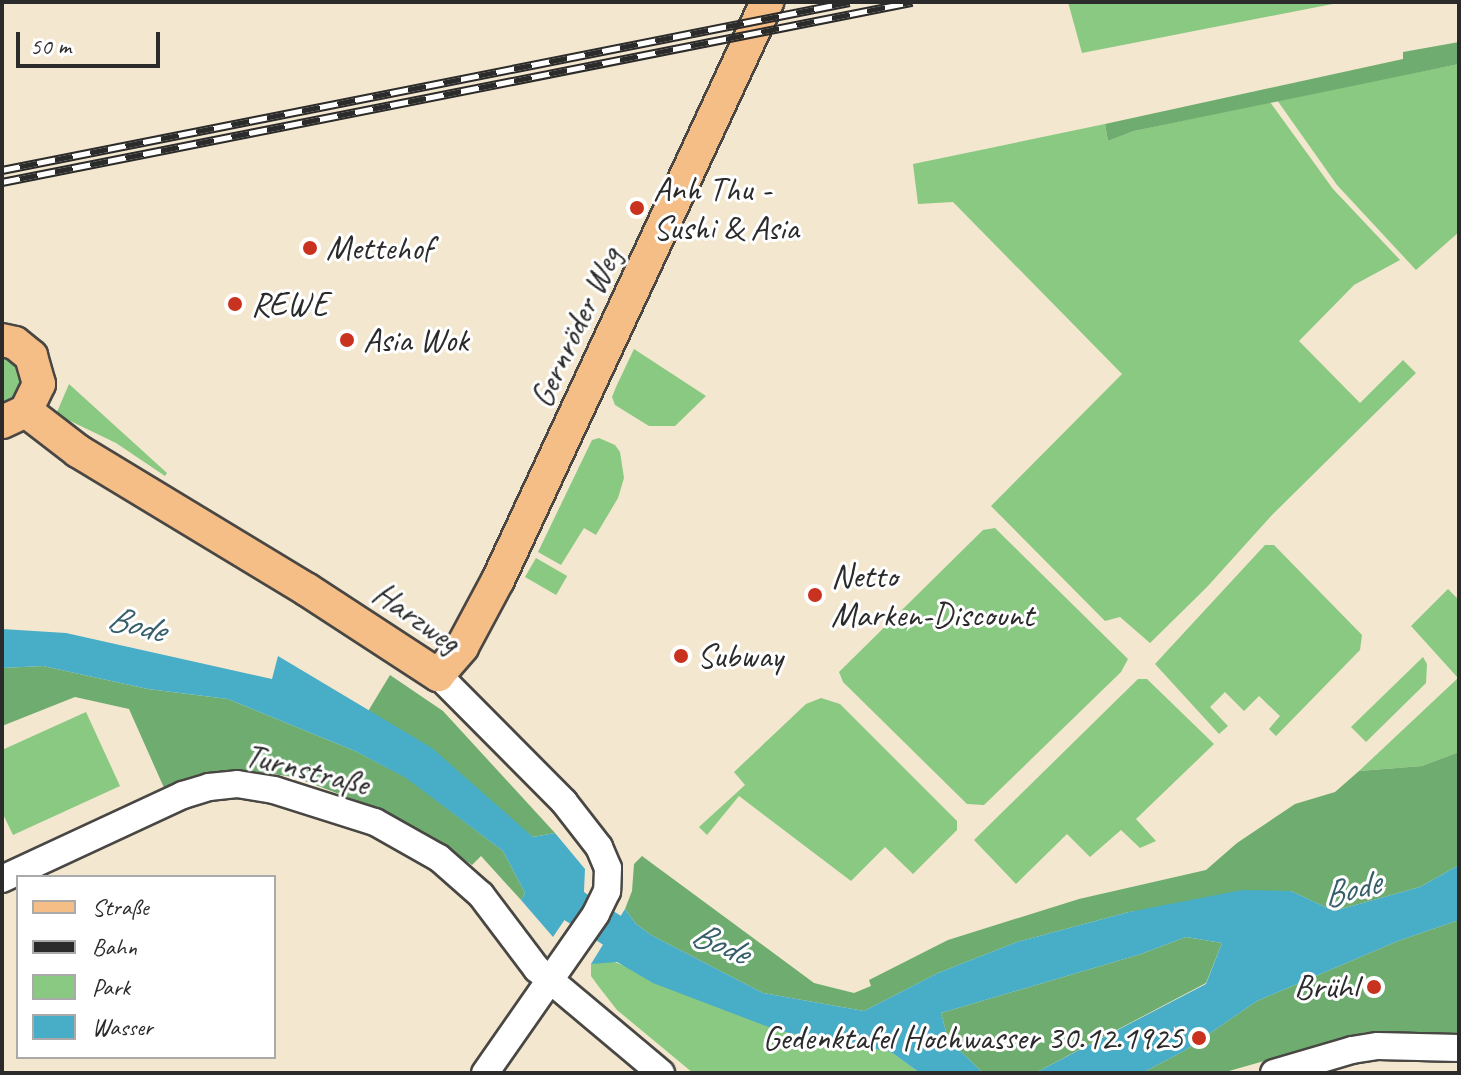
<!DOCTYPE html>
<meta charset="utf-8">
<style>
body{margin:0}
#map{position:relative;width:1461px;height:1075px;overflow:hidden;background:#f3e7cf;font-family:Caveat,sans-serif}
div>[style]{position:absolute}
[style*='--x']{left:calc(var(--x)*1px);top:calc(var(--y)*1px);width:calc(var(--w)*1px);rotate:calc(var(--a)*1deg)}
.green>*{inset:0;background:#89c981;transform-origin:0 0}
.forest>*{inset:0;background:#6ead6f}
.water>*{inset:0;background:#48adc7}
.river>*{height:34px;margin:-17px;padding:0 17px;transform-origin:17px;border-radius:17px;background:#48adc7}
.roads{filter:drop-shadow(2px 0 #494744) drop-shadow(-2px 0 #494744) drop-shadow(0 2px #494744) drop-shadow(0 -2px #494744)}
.minor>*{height:26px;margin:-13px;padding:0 13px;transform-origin:13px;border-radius:13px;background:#fff}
.major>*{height:32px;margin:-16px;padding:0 16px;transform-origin:16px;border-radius:16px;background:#f6be87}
.rail>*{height:9px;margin-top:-4.5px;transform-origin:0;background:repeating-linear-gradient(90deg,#fff 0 18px,#2b2b2b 0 36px);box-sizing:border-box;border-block:2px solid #2b2b2b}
.dots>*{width:22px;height:22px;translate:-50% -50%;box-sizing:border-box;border:4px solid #fff;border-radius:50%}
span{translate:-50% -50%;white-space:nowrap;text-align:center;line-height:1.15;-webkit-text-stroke:6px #fff;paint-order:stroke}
.poi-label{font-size:34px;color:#2b2b2b}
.left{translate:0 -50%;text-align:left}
.right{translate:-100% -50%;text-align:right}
.street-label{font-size:34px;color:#2b2b2b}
.water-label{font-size:36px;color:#375f69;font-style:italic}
.frame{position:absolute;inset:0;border:4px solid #2b2b2b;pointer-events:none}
.legend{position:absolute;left:16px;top:875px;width:260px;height:184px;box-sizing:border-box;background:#fff;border:2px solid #aaa;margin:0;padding:10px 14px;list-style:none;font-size:24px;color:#2b2b2b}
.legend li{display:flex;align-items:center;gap:16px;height:40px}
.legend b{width:40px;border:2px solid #aaa}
.scale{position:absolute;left:16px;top:32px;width:144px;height:36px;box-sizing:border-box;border:4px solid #2b2b2b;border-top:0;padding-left:10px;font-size:24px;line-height:28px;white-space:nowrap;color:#2b2b2b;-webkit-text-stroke:6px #fff;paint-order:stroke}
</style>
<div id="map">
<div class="green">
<i style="clip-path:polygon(1068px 2px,1343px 2px,1082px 53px)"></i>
<i style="clip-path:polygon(1459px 64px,1459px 232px,1416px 270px,1337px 185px,1277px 100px)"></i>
<i style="clip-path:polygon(1270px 102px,1333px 189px,1400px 260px,1354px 285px,1299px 341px,1360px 403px,1403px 360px,1416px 373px,1273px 514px,1207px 587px,1150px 643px,1120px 617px,1105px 621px,991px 506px,1122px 374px,953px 202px,918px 204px,913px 164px,1105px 124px,1108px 141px,1134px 131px)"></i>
<i style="clip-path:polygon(634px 349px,706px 396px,675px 426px,649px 426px,615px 405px,612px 397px,616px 387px)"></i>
<i style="clip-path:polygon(2px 357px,15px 365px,21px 379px,17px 394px,2px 403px)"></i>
<i style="clip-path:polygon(69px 384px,167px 473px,165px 476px,116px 443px,62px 417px,57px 412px)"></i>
<i style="clip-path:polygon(599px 438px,615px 445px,620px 452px,624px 478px,618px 498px,596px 535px,584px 528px,561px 565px,538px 552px,592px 440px)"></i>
<i style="clip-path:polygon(995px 528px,1128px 659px,1121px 672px,984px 805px,967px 804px,843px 682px,839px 672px,983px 530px)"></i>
<i style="clip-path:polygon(1265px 545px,1274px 545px,1362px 635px,1360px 650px,1276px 736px,1269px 729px,1280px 716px,1259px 696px,1244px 711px,1225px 692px,1210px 707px,1228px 726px,1219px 734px,1155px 664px)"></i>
<i style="left:536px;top:558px;width:36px;height:22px;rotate:30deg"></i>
<i style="clip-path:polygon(1448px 589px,1459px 600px,1459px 752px,1422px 766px,1359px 771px,1458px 678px,1411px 626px)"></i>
<i style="clip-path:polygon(1423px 657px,1427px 664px,1426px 683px,1366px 742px,1351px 727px)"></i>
<i style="clip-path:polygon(1138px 679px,1147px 679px,1214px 744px,1136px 819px,1156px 841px,1140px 848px,1121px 830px,1090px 857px,1067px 834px,1016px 884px,974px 840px)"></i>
<i style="clip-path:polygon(821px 698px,840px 704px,957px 821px,957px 830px,913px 874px,885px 847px,851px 881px,739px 796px,707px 835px,699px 827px,745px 785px,734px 772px,806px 704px)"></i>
<i style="clip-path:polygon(86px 712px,120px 786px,13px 835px,2px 812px,2px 750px)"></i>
<i style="clip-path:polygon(610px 960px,779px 1031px,891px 1052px,920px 1073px,693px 1073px,617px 1010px,599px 987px,591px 976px,591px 964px)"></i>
</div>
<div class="forest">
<i style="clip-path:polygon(1459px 42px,1459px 64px,1134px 131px,1108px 141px,1105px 124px,1403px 59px,1403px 52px)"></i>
<i style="clip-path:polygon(43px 666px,148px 689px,228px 699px,355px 751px,407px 778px,503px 851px,525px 893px,521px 900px,481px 856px,472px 865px,439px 842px,382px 810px,294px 777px,236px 769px,203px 775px,165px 790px,129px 709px,75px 697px,2px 726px,2px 668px)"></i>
<i style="clip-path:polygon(390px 675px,443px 711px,555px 833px,533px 837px,367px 713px)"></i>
<i style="clip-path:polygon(1459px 752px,1459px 865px,1420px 887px,1334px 911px,1291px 891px,1129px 912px,1017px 942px,938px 973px,864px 1011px,763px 993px,651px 935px,636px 924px,625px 909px,632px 891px,634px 864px,642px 856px,814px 983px,854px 993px,871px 986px,869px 980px,948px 940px,1079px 899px,1206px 870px,1237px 843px,1295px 804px,1335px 792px,1359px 771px,1422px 766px)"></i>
<i style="clip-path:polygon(1459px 920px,1459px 1033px,1366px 1032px,1222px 1073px,1142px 1073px,1184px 1051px,1257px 1001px,1398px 941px)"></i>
<i style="clip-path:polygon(1186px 937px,1222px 943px,1206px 983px,1035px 1073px,983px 1073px,948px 1039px,941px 1013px,1141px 954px)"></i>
</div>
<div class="water">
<i style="clip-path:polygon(2px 629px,66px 633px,272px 679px,278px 656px,432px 748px,533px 837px,555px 833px,585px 869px,584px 891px,553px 937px,521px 900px,525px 893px,503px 851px,406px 778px,355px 751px,228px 699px,148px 689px,43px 666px,2px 668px)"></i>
<i style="clip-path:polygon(1459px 865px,1459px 920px,1398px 941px,1257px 1001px,1184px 1051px,1142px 1073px,1035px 1073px,1206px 984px,1222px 943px,1186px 937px,1141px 954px,941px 1013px,948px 1039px,983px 1073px,920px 1073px,891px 1052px,779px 1031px,653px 983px,617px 962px,591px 964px,625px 909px,636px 924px,651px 935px,763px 993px,864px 1011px,938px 973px,1017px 942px,1129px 912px,1242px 890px,1291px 891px,1334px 911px,1420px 887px)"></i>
</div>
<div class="river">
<i style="--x:541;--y:874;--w:46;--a:44.1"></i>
<i style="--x:574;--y:906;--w:89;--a:32.6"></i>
</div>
<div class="roads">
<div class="minor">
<i style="--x:438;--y:675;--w:179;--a:45.2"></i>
<i style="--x:564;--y:802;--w:57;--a:52.1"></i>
<i style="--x:599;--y:847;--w:23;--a:67"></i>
<i style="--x:608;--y:868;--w:23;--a:92"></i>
<i style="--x:607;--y:891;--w:25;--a:116"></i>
<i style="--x:596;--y:914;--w:194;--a:124.9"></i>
<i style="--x:2;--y:879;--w:200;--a:-24.9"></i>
<i style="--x:183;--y:795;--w:27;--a:-17"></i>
<i style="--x:209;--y:787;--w:28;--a:-6"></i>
<i style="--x:237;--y:784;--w:37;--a:9"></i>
<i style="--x:274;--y:790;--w:106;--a:17.6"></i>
<i style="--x:375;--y:822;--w:73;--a:29.4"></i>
<i style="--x:439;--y:858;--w:56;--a:41.4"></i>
<i style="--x:481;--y:895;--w:93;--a:52.9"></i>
<i style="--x:537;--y:969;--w:162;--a:40"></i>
<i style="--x:1274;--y:1073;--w:81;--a:-16.4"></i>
<i style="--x:1352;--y:1050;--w:26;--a:-9"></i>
<i style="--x:1378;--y:1046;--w:81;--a:1.4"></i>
</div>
<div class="major">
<i style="--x:2;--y:340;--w:13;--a:13"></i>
<i style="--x:15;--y:343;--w:21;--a:39"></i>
<i style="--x:31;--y:356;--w:29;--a:74"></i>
<i style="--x:39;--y:384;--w:30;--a:116"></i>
<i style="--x:26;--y:411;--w:26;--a:155"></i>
<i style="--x:26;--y:411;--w:66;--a:37.6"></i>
<i style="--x:78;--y:451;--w:267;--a:31.2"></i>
<i style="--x:306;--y:589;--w:158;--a:33.1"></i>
<i style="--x:438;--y:675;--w:37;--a:-49"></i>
<i style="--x:462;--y:647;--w:76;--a:-61.8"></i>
<i style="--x:498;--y:580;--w:638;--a:-65.04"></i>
</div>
</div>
<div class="rail">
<i style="--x:2;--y:170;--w:864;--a:-11.21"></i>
<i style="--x:2;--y:182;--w:928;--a:-11.19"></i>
</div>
<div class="dots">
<i style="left:637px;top:208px;background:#c8321e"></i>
<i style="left:310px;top:248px;background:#c8321e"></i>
<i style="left:235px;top:304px;background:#c8321e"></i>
<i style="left:347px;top:340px;background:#c8321e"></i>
<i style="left:815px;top:595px;background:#c8321e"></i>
<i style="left:681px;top:656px;background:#c8321e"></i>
<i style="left:1374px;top:987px;background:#c8321e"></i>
<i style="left:1199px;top:1038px;background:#c8321e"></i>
</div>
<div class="poi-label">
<span class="left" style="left:653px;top:208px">Anh Thu -<br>Sushi &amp; Asia</span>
<span class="left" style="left:326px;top:248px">Mettehof</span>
<span class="left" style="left:251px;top:304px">REWE</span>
<span class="left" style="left:363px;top:340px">Asia Wok</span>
<span class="left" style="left:831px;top:595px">Netto<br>Marken-Discount</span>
<span class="left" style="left:697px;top:656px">Subway</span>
<span class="right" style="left:1358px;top:987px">Brühl</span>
<span class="right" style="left:1183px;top:1038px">Gedenktafel Hochwasser 30.12.1925</span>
</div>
<div class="street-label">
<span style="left:575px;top:327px;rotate:-65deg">Gernröder Weg</span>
<span style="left:417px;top:617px;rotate:35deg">Harzweg</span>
<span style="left:307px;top:769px;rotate:14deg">Turnstraße</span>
</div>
<div class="water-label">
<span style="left:136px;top:624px;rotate:14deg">Bode</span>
<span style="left:1351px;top:889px;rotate:-15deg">Bode</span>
<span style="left:720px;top:943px;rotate:23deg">Bode</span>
</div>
<div class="frame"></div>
<ul class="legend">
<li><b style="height:10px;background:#f6be87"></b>Straße</li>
<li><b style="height:10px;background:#2b2b2b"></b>Bahn</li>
<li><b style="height:22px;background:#89c981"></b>Park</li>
<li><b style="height:22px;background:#48adc7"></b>Wasser</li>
</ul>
<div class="scale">50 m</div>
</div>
